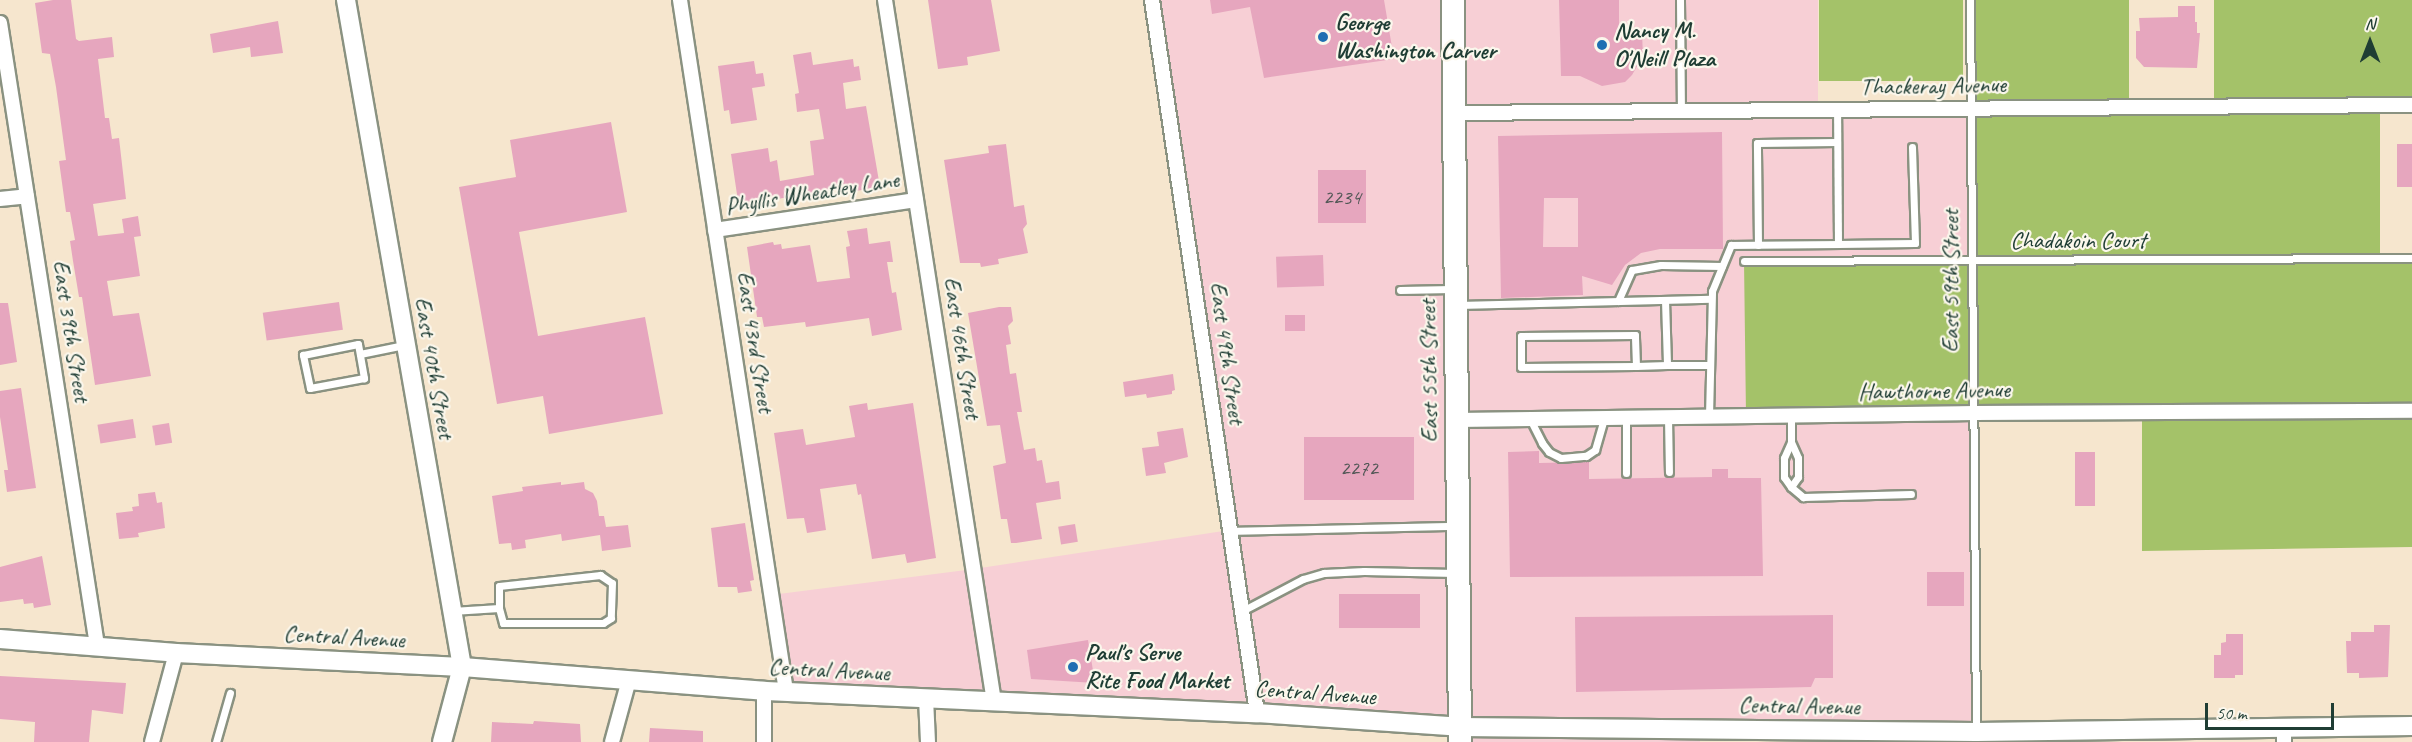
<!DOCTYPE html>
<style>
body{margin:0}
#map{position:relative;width:2412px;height:742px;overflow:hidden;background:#f6e6ce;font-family:Caveat,sans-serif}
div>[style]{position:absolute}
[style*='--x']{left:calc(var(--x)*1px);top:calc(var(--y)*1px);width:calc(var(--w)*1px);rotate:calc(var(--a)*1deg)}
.built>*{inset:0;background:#f7cfd5}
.green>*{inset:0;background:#a4c269;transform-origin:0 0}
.building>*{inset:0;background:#e6a6be;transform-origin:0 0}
.roads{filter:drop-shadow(2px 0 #8a9281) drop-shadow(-2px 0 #8a9281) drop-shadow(0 2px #8a9281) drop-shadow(0 -2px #8a9281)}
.service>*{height:7px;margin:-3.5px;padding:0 3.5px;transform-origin:3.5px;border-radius:3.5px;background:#fff}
.minor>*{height:14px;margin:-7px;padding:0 7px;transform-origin:7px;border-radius:7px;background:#fff}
.tertiary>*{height:18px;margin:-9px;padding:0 9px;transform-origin:9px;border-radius:9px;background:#fff}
.primary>*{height:22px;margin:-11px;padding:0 11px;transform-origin:11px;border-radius:11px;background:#fff}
.dots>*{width:16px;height:16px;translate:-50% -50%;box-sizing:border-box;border:3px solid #fbf7ec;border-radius:50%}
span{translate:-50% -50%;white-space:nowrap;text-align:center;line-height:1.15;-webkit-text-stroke:4.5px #fbf7ec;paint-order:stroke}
.number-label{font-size:21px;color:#515756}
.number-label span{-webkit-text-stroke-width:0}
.poi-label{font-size:24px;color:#1f3d34;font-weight:700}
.left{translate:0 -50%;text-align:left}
.street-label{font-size:24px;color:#1f3d34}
.north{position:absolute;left:2340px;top:12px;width:60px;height:60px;-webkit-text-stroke:4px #fbf7ec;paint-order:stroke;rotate:0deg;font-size:16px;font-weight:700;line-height:24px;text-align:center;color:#1f3d34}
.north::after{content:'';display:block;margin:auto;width:21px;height:27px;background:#1f3d34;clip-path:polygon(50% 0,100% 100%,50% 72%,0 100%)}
.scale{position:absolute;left:2205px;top:703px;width:129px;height:27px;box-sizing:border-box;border:3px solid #1f3d34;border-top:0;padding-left:8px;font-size:18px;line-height:21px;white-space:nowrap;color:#1f3d34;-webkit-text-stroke:4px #fbf7ec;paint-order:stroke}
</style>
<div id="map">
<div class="built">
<i style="clip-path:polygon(1152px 0,1818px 0,1818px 110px,1972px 108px,1976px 732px,1700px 729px,1700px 742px,1460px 742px,1460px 728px,786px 691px,771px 595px,974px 569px,1230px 530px)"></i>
</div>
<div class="green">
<i style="left:1819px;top:0;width:144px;height:81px"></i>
<i style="clip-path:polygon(1970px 0,2129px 0,2129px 106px,2214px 106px,2214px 0,2412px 0,2412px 105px,2380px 106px,2380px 258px,2412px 258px,2412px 547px,2142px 551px,2142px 412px,1746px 416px,1744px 261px,1974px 261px)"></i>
</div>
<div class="building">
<i style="clip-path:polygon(53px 0,71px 0,76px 39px,79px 41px,112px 37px,114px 57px,98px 59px,105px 118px,109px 118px,112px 139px,119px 138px,126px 199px,93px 204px,98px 236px,124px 233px,122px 219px,138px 216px,141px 236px,134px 237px,140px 276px,107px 281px,113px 316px,139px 313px,151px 376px,95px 385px,82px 297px,79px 297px,73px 261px,70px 241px,75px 240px,70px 212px,66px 212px,59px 161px,66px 160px,56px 87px,50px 54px,42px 53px,35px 3px)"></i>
<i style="clip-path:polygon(928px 0,991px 0,1000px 51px,967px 57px,968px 65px,938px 69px)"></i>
<i style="clip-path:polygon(1210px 0,1384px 0,1394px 59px,1264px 78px,1250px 7px,1212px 14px)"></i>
<i style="clip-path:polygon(1559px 0,1619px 0,1619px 33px,1642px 33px,1643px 56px,1632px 75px,1625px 82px,1602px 86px,1580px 76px,1561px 76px)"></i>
<i style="clip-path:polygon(2178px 6px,2195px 6px,2195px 22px,2197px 22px,2197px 33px,2200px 33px,2197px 68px,2144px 67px,2136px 58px,2136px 31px,2140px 31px,2139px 18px,2178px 17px)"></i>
<i style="clip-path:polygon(278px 21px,283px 53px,251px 57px,250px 47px,213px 53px,210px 34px)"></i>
<i style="clip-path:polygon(811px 52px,813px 65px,853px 59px,854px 67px,859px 66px,861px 80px,843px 83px,846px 109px,866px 106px,880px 187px,850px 192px,850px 188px,770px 200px,770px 204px,739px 208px,731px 154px,768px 148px,770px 162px,777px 160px,780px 181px,814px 175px,810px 141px,824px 139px,819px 109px,797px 112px,795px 94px,799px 93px,793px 55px)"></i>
<i style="clip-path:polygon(754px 61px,756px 74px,763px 73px,765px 86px,752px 88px,757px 120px,731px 124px,729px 110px,724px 111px,718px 66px)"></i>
<i style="clip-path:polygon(611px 122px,627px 212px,519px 232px,538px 336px,645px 317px,663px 414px,549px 434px,543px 396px,497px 404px,459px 187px,516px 177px,510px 140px)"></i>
<i style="clip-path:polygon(evenodd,1722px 132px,1723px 249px,1660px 249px,1641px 253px,1625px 265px,1612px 285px,1582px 276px,1583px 295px,1501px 298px,1498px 136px,1722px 132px,1544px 198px,1578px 198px,1578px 247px,1543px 247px,1544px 198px)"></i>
<i style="clip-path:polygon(1006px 144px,1014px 207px,1024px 205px,1027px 224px,1023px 229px,1028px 253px,998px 259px,999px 264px,981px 267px,980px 263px,960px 263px,944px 160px,989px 153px,988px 146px)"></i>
<i style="left:2412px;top:144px;width:43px;height:15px;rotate:90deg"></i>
<i style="left:1318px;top:170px;width:48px;height:53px"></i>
<i style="clip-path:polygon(867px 228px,869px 244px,890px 241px,893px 262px,887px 262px,892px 293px,896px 292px,902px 330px,872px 336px,869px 318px,806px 327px,805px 322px,764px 327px,762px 317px,757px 317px,747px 247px,773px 242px,774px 245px,781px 244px,782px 249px,810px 245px,817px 282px,850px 278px,846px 247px,850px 246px,847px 231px)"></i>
<i style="left:1323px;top:255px;width:31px;height:47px;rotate:88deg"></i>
<i style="left:339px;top:302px;width:28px;height:77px;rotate:82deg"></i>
<i style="clip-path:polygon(0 303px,8px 303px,17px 362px,0 365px)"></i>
<i style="clip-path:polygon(999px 307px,1011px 307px,1013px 321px,1008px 326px,1011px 344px,1006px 345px,1010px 374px,1016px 373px,1022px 412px,1017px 412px,1024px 450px,1035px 448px,1037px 461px,1042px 460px,1046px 483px,1059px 481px,1061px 499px,1036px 503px,1042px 539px,1016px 543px,1011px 543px,1007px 519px,1001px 519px,993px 466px,1006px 463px,1000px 425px,987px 426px,968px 313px)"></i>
<i style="left:1285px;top:315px;width:20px;height:16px"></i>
<i style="clip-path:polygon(1173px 374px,1175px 390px,1172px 391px,1172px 394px,1147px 398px,1146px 394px,1125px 397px,1123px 382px)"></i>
<i style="clip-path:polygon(21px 388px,36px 488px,7px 492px,4px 470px,8px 470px,0 417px,0 391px)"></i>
<i style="clip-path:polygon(867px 403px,868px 410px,913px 403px,936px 558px,907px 563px,905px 554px,872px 559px,861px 494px,858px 495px,856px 484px,820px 489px,826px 530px,807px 533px,804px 518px,787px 519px,774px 433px,803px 429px,806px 445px,855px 437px,849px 406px)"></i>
<i style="left:133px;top:419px;width:19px;height:36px;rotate:81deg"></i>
<i style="left:169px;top:423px;width:20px;height:17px;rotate:81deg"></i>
<i style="clip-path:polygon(1183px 428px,1188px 457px,1164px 463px,1166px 473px,1146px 476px,1142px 448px,1159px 446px,1157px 432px)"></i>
<i style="left:1414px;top:437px;width:63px;height:110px;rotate:90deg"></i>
<i style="clip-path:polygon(1539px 451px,1539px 463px,1589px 462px,1589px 479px,1712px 477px,1712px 469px,1728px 469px,1728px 478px,1761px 478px,1763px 576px,1510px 577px,1508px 452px)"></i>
<i style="left:2095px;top:452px;width:54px;height:20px;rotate:90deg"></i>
<i style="clip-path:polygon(561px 482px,561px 485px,584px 482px,585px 489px,593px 493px,597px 501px,599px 516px,604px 516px,606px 527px,628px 525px,631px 547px,602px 551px,600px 535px,562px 541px,561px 534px,525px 540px,526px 548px,512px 550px,511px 543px,499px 544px,492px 496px,523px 491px,522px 487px)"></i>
<i style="clip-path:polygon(155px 492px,157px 503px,162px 502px,165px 528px,138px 533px,139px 537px,119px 539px,116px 513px,133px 511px,132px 507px,139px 506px,138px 494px)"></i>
<i style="clip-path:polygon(745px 523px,754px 580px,750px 581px,752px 591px,738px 593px,737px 587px,718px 587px,711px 528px)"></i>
<i style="left:1075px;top:524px;width:18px;height:17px;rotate:81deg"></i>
<i style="clip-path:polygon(42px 556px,51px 605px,34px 608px,33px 603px,24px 604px,23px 599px,0 602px,0 567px)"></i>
<i style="left:1927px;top:572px;width:37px;height:34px"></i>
<i style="left:1339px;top:594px;width:81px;height:34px"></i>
<i style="clip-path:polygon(1833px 615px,1833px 678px,1815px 678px,1811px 687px,1576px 692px,1575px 617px)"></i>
<i style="clip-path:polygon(2374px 625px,2390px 625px,2388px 677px,2359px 678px,2359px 673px,2347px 673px,2346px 641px,2351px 641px,2351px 632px,2374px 632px)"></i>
<i style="clip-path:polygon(2226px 634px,2243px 634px,2243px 675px,2235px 675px,2235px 678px,2214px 678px,2214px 655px,2221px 655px,2221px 643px,2226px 642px)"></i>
<i style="clip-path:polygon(1088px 640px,1095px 683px,1031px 679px,1027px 650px)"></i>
<i style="clip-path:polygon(0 676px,126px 683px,123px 714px,92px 710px,89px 742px,34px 742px,35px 722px,0 719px)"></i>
<i style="clip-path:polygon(534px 721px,580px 724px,581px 742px,491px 742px,492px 722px,533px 724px)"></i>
<i style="clip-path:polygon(650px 728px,703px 731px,703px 742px,649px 742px)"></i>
</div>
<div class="roads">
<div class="service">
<i style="--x:1680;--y:0;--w:112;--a:89.5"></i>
<i style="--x:1970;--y:0;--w:732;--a:89.53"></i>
<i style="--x:1838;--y:244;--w:77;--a:-0.7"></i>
<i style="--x:1915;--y:243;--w:96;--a:-91.8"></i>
<i style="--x:1758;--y:245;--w:102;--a:-90.6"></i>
<i style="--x:1757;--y:143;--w:80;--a:-0.7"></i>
<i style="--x:1744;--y:261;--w:668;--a:-0.26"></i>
<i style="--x:1400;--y:290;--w:52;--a:-1.1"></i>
<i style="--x:1665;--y:300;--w:65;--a:88.2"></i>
<i style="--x:1618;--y:301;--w:34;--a:-66"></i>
<i style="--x:1632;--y:270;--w:29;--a:-10"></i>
<i style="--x:1661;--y:265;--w:61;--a:0.9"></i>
<i style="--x:1458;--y:305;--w:253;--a:-1.4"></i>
<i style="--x:358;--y:344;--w:35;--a:80"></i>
<i style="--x:364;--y:378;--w:55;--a:169.5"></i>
<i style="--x:310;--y:388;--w:34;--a:-102"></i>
<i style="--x:303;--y:355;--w:56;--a:-11.3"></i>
<i style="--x:360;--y:354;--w:45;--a:-11.6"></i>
<i style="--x:1636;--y:366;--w:31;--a:-92"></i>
<i style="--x:1635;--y:335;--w:114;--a:179.5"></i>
<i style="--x:1521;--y:336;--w:31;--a:90"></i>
<i style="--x:1521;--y:367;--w:115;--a:-0.5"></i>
<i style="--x:1636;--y:366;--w:31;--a:-2"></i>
<i style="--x:1667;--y:365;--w:41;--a:0"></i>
<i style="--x:1791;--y:415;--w:27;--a:90"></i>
<i style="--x:1791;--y:442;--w:17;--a:66"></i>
<i style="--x:1798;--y:458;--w:19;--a:90"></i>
<i style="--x:1798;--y:477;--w:12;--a:125"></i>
<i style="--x:1791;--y:487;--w:12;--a:-125"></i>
<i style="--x:1784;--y:477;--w:19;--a:-90"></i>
<i style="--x:1784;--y:458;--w:17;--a:-66"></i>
<i style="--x:1709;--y:416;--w:125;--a:-88.6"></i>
<i style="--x:1712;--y:291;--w:50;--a:-67.6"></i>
<i style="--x:1731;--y:245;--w:107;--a:-0.5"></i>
<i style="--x:1838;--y:244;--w:134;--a:-90.4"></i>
<i style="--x:1668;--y:417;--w:55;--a:89"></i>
<i style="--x:1626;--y:418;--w:55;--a:90"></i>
<i style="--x:1530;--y:419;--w:27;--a:63"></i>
<i style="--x:1542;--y:443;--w:11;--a:52"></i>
<i style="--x:1549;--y:452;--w:13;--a:27"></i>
<i style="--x:1561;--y:458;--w:25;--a:-5"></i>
<i style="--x:1586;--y:456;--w:11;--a:-34"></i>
<i style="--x:1595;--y:450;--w:33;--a:-74"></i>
<i style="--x:1791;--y:487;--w:16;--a:40"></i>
<i style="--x:1803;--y:497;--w:108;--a:-1.6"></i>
<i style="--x:1230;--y:531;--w:225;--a:-1.3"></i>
<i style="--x:452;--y:611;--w:47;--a:-3.7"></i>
<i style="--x:499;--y:608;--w:22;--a:-90"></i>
<i style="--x:499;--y:586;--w:102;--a:-6.2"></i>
<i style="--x:600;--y:575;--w:14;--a:34"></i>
<i style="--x:612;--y:583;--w:35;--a:92"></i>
<i style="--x:611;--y:618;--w:9;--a:148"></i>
<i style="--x:603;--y:623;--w:100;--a:180"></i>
<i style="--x:503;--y:623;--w:16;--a:-105"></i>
<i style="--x:1242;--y:611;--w:69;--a:-27.7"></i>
<i style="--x:1303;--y:579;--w:22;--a:-16"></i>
<i style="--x:1324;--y:573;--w:40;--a:-2.9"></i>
<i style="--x:1364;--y:571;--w:91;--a:1.3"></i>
<i style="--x:216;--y:742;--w:51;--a:-74.1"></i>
</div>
<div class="minor">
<i style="--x:680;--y:0;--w:699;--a:81.28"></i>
<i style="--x:885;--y:0;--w:710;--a:81.17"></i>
<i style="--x:1152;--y:0;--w:721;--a:81.62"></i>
<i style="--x:0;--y:23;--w:630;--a:81.14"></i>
<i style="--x:1454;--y:113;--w:958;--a:-0.48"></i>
<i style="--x:0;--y:199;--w:27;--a:-6"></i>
<i style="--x:715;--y:230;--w:203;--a:-8.5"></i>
<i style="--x:1457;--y:420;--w:517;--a:-0.78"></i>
<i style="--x:1974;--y:413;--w:438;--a:-0.3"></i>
<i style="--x:764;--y:691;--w:51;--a:90"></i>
<i style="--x:926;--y:698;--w:44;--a:87.4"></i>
<i style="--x:2284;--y:727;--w:15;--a:90"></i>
<i style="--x:152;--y:742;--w:92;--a:-74.9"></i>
<i style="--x:612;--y:742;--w:64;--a:-74.7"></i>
</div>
<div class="tertiary">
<i style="--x:346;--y:0;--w:677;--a:80.13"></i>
<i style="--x:462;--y:667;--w:78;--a:104.9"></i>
<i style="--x:0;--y:639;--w:177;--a:4.5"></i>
<i style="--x:176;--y:653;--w:286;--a:2.8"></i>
<i style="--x:462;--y:667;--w:303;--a:4.5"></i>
<i style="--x:764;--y:691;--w:493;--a:2.6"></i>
<i style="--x:1257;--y:713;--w:203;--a:3.9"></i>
<i style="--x:1460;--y:727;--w:516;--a:0.56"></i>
<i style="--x:1976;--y:732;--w:436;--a:-0.8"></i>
</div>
<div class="primary">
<i style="--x:1453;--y:0;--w:742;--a:89.46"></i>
</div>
</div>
<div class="dots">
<i style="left:1323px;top:37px;background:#1f6fb2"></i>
<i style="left:1602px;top:45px;background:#1f6fb2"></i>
<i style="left:1073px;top:667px;background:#1f6fb2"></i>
</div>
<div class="number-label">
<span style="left:1342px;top:197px">2234</span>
<span style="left:1359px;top:468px">2272</span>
</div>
<div class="poi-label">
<span class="left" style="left:1335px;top:37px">George<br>Washington Carver</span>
<span class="left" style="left:1614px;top:45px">Nancy M.<br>O'Neill Plaza</span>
<span class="left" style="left:1085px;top:667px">Paul's Serve<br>Rite Food Market</span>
</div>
<div class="street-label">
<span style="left:1933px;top:86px;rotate:-1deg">Thackeray Avenue</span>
<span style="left:812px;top:193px;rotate:-9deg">Phyllis Wheatley Lane</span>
<span style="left:2078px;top:241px">Chadakoin Court</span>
<span style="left:1951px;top:281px;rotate:-90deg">East 59th Street</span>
<span style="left:71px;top:331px;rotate:81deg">East 39th Street</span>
<span style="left:755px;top:342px;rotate:81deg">East 43rd Street</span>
<span style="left:962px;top:348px;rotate:81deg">East 46th Street</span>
<span style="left:1227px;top:353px;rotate:82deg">East 49th Street</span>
<span style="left:434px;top:368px;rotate:80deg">East 40th Street</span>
<span style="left:1429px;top:371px;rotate:-91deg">East 55th Street</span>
<span style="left:1934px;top:391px;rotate:-1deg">Hawthorne Avenue</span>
<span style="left:344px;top:637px;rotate:3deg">Central Avenue</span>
<span style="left:829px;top:670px;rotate:3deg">Central Avenue</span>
<span style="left:1315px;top:693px;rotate:4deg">Central Avenue</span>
<span style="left:1799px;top:706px;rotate:1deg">Central Avenue</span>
</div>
<div class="north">N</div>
<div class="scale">50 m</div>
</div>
